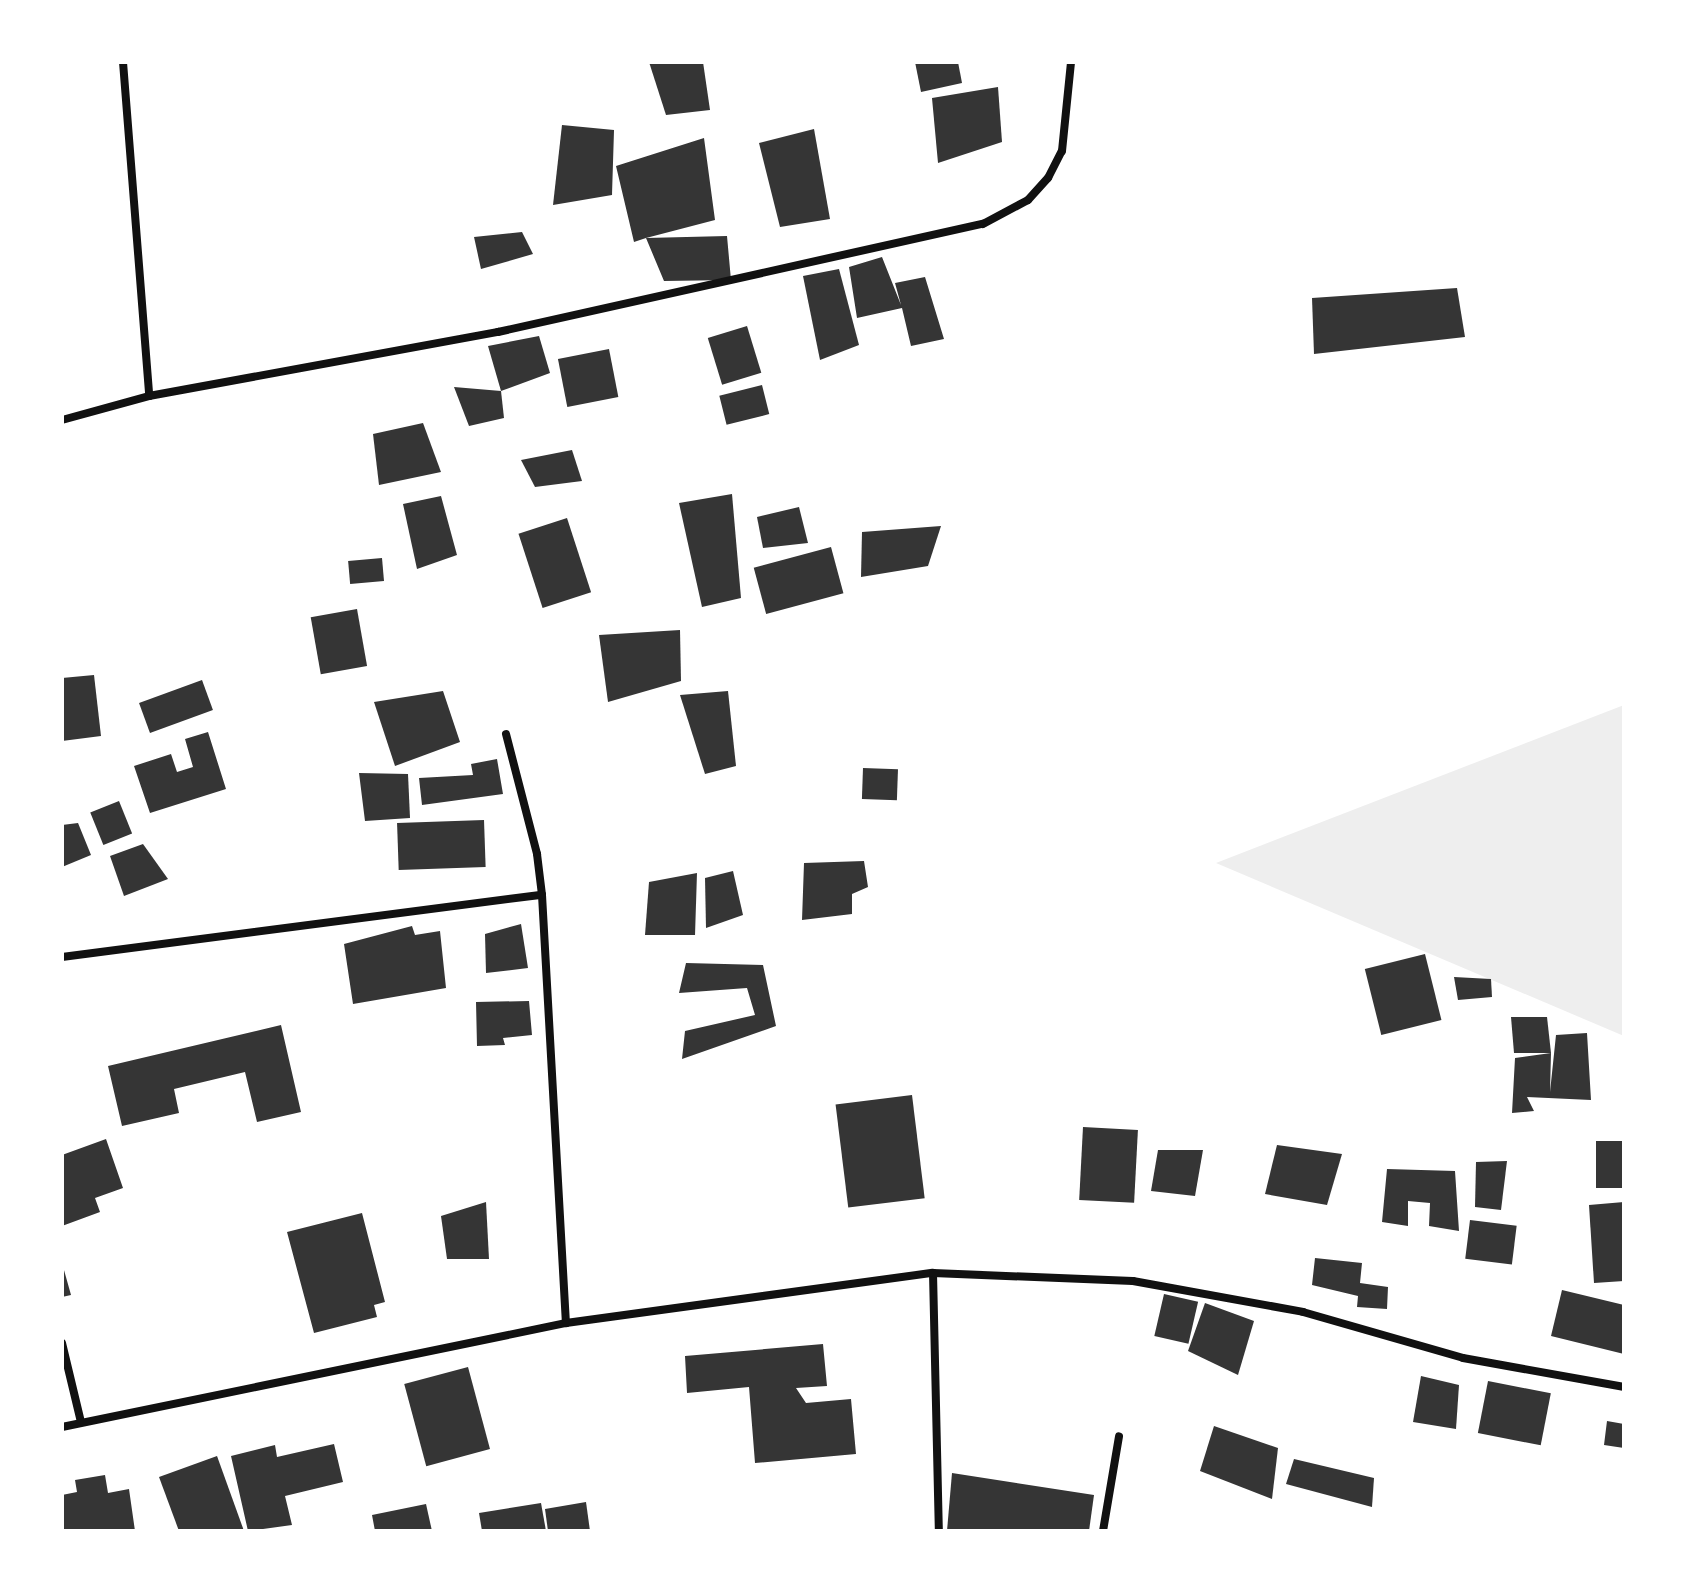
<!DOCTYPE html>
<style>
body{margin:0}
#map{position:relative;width:1686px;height:1593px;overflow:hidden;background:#fff;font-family:Bitter,serif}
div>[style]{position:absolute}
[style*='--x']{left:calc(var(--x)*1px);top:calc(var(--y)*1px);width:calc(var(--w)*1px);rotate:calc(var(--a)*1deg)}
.green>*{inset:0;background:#eee}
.building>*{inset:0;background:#353535;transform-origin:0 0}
.minor>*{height:8px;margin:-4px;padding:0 4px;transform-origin:4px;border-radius:4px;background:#111}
span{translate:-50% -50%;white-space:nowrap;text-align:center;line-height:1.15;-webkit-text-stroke:8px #fff;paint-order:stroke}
.frame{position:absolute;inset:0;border:64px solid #fff;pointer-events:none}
</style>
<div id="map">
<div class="green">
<i style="clip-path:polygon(1624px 705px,1624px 1036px,1216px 863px)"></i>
</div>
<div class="building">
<i style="clip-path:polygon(649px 62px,703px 62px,710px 110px,666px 115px)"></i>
<i style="clip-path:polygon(915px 62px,958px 62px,962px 83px,921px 92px)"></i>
<i style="clip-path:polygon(998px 87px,1002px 142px,938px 163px,932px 98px)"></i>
<i style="clip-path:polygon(562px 125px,614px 130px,612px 195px,553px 205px)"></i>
<i style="clip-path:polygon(814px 129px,830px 219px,780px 227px,759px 143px)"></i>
<i style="clip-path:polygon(704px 138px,715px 220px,646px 238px,727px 236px,731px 280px,664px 281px,646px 238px,634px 242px,616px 166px)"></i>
<i style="clip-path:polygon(522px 232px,533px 254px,481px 269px,474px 237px)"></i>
<i style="clip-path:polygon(882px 257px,901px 305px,895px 283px,925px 277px,944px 339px,911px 346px,902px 308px,857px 318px,849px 267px)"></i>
<i style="clip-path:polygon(839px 269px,859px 345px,820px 360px,803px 276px)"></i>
<i style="clip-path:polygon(1457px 288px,1465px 337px,1314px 354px,1312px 298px)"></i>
<i style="left:747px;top:326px;width:49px;height:41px;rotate:73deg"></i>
<i style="clip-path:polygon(539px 336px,550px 373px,501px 391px,488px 346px)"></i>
<i style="left:609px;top:349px;width:49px;height:52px;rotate:79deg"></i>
<i style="left:762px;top:385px;width:30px;height:44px;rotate:76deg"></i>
<i style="clip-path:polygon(454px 387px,501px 391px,504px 418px,469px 426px)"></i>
<i style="clip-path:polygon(423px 423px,441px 472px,379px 485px,373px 434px)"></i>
<i style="clip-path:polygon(572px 450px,582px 481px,535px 487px,521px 460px)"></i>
<i style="clip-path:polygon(732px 494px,741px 598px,702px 607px,679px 503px)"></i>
<i style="clip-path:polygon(441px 496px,457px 555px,417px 569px,403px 504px)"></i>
<i style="clip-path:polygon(799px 507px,808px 543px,763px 548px,757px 517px)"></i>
<i style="left:567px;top:518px;width:78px;height:51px;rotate:72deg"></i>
<i style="clip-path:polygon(941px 526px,928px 566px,861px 577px,862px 532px)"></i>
<i style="left:831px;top:547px;width:48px;height:80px;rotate:75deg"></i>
<i style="left:382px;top:558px;width:23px;height:34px;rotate:85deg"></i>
<i style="left:357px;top:609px;width:58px;height:47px;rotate:80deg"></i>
<i style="clip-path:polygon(680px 630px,681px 681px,608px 702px,599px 635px)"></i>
<i style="clip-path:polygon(94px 675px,101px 736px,62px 741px,62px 678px)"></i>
<i style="left:202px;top:680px;width:32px;height:67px;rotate:70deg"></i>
<i style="clip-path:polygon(443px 691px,460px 742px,395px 766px,374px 702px)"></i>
<i style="clip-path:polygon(728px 691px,736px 766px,705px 774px,680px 695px)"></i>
<i style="clip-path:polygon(208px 732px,226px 789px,150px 813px,134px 766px,171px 754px,177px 772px,193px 767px,185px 739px)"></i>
<i style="clip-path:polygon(497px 759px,503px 794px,422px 805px,419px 778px,473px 775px,471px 764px)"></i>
<i style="left:863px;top:768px;width:35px;height:31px;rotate:2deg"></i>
<i style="clip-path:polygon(359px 773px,408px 774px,410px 818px,365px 821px)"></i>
<i style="left:119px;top:801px;width:35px;height:31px;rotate:68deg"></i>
<i style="left:484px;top:820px;width:47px;height:87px;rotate:88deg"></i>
<i style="clip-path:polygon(78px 823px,91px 855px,62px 867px,62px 825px)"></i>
<i style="clip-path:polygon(143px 844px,168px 879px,124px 896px,110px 856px)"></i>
<i style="clip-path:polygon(864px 861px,868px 887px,852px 894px,852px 914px,802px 920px,804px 863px)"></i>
<i style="clip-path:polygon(733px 871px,743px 915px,706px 928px,705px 878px)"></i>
<i style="clip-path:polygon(697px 873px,695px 935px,645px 935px,649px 882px)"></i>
<i style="clip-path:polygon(521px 924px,528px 968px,486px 973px,485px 934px)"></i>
<i style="clip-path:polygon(412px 926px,415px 935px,440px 931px,446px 988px,353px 1004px,344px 944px)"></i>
<i style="left:1425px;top:954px;width:68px;height:62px;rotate:76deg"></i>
<i style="clip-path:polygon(686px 963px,763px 965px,776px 1026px,682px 1059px,685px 1031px,755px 1015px,747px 988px,679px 993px)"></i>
<i style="clip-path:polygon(1454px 977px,1491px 979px,1492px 997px,1458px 1000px)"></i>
<i style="clip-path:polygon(529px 1001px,532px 1035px,503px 1038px,505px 1045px,477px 1046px,476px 1002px)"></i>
<i style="clip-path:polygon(1511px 1017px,1547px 1017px,1551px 1053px,1514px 1053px)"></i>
<i style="clip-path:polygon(281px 1025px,301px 1112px,257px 1122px,245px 1072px,174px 1089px,179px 1113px,122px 1126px,108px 1066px)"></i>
<i style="clip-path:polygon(1587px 1033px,1591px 1100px,1527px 1097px,1534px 1111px,1512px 1113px,1515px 1058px,1551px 1053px,1550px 1092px,1556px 1035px)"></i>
<i style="left:912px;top:1095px;width:104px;height:77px;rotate:83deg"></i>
<i style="left:1083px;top:1127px;width:55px;height:73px;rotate:3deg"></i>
<i style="clip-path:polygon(106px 1139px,123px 1188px,95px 1198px,100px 1212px,62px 1226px,62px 1155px)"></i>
<i style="left:1624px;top:1141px;width:47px;height:28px;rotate:90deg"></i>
<i style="clip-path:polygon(1277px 1145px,1342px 1154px,1327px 1205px,1265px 1194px)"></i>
<i style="clip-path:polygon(1158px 1150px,1203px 1150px,1195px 1196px,1151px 1191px)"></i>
<i style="clip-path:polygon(1507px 1161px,1501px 1210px,1475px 1207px,1476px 1162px)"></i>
<i style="clip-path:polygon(1387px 1169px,1455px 1171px,1459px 1231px,1429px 1226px,1430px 1203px,1408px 1201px,1408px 1226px,1382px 1222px)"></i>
<i style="clip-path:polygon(486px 1202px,489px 1259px,447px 1259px,441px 1216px)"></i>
<i style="clip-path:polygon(1624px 1202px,1624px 1281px,1594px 1283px,1589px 1205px)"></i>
<i style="clip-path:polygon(362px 1213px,385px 1302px,374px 1305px,377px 1317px,314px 1333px,287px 1232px)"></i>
<i style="left:1470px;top:1220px;width:47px;height:39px;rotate:7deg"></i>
<i style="clip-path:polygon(1315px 1258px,1362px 1263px,1360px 1283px,1388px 1287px,1387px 1309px,1357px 1307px,1358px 1296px,1312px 1285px)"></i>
<i style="clip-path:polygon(62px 1263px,71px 1295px,62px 1297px)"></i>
<i style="clip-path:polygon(1562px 1290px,1624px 1305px,1624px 1354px,1551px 1336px)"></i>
<i style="left:1164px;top:1294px;width:35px;height:43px;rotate:13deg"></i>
<i style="clip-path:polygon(1205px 1303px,1254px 1321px,1238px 1375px,1188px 1351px)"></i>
<i style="clip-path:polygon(823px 1344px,827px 1386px,796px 1388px,806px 1403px,851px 1399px,856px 1454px,755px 1463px,749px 1387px,687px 1393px,685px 1356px)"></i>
<i style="left:468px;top:1367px;width:85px;height:66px;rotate:75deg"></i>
<i style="clip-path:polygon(1421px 1376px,1459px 1385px,1456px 1429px,1413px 1422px)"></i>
<i style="left:1488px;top:1381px;width:64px;height:53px;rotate:11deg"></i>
<i style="clip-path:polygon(1607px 1421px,1624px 1424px,1624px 1448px,1604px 1445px)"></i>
<i style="clip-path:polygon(1214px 1426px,1278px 1448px,1272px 1499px,1200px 1471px)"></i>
<i style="clip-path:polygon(334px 1444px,343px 1482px,285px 1496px,292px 1525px,248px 1531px,231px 1456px,275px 1445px,277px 1457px)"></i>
<i style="clip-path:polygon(217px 1456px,244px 1531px,179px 1531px,159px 1477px)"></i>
<i style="clip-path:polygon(1294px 1459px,1374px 1478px,1372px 1507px,1286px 1484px)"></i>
<i style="clip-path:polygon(952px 1473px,1094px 1495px,1089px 1531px,947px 1531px)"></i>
<i style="clip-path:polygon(105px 1475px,108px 1493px,129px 1489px,135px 1531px,62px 1531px,62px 1495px,77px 1492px,75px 1480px)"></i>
<i style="clip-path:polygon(586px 1502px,590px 1531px,548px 1531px,545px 1509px)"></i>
<i style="clip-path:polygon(541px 1503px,546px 1531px,482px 1531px,479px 1513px)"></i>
<i style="clip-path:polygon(426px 1504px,432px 1531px,375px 1531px,372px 1515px)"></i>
</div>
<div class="minor">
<i style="--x:123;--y:62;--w:335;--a:85.5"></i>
<i style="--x:62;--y:420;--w:90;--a:-15.4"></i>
<i style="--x:149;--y:396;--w:355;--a:-10.4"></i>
<i style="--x:498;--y:332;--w:497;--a:-12.6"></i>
<i style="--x:983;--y:224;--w:51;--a:-28.1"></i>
<i style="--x:1028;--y:200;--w:30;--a:-48"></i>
<i style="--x:1048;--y:178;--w:30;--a:-63"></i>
<i style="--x:1062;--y:151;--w:89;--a:-84.2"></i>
<i style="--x:506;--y:734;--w:124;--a:75.5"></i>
<i style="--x:537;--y:854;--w:41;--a:83"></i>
<i style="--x:542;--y:895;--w:429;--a:86.8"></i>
<i style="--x:62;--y:957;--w:484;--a:-7.4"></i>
<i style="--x:933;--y:1273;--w:258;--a:88.7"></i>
<i style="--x:62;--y:1343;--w:81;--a:76.5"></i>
<i style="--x:62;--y:1427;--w:515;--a:-11.66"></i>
<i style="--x:566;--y:1323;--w:370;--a:-7.8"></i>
<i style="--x:933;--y:1273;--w:200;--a:2.3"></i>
<i style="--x:1133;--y:1281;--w:173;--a:10.3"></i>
<i style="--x:1303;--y:1312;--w:166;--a:16"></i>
<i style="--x:1463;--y:1358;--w:164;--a:10.2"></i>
<i style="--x:1103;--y:1531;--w:96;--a:-80.4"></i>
</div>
<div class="frame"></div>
</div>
